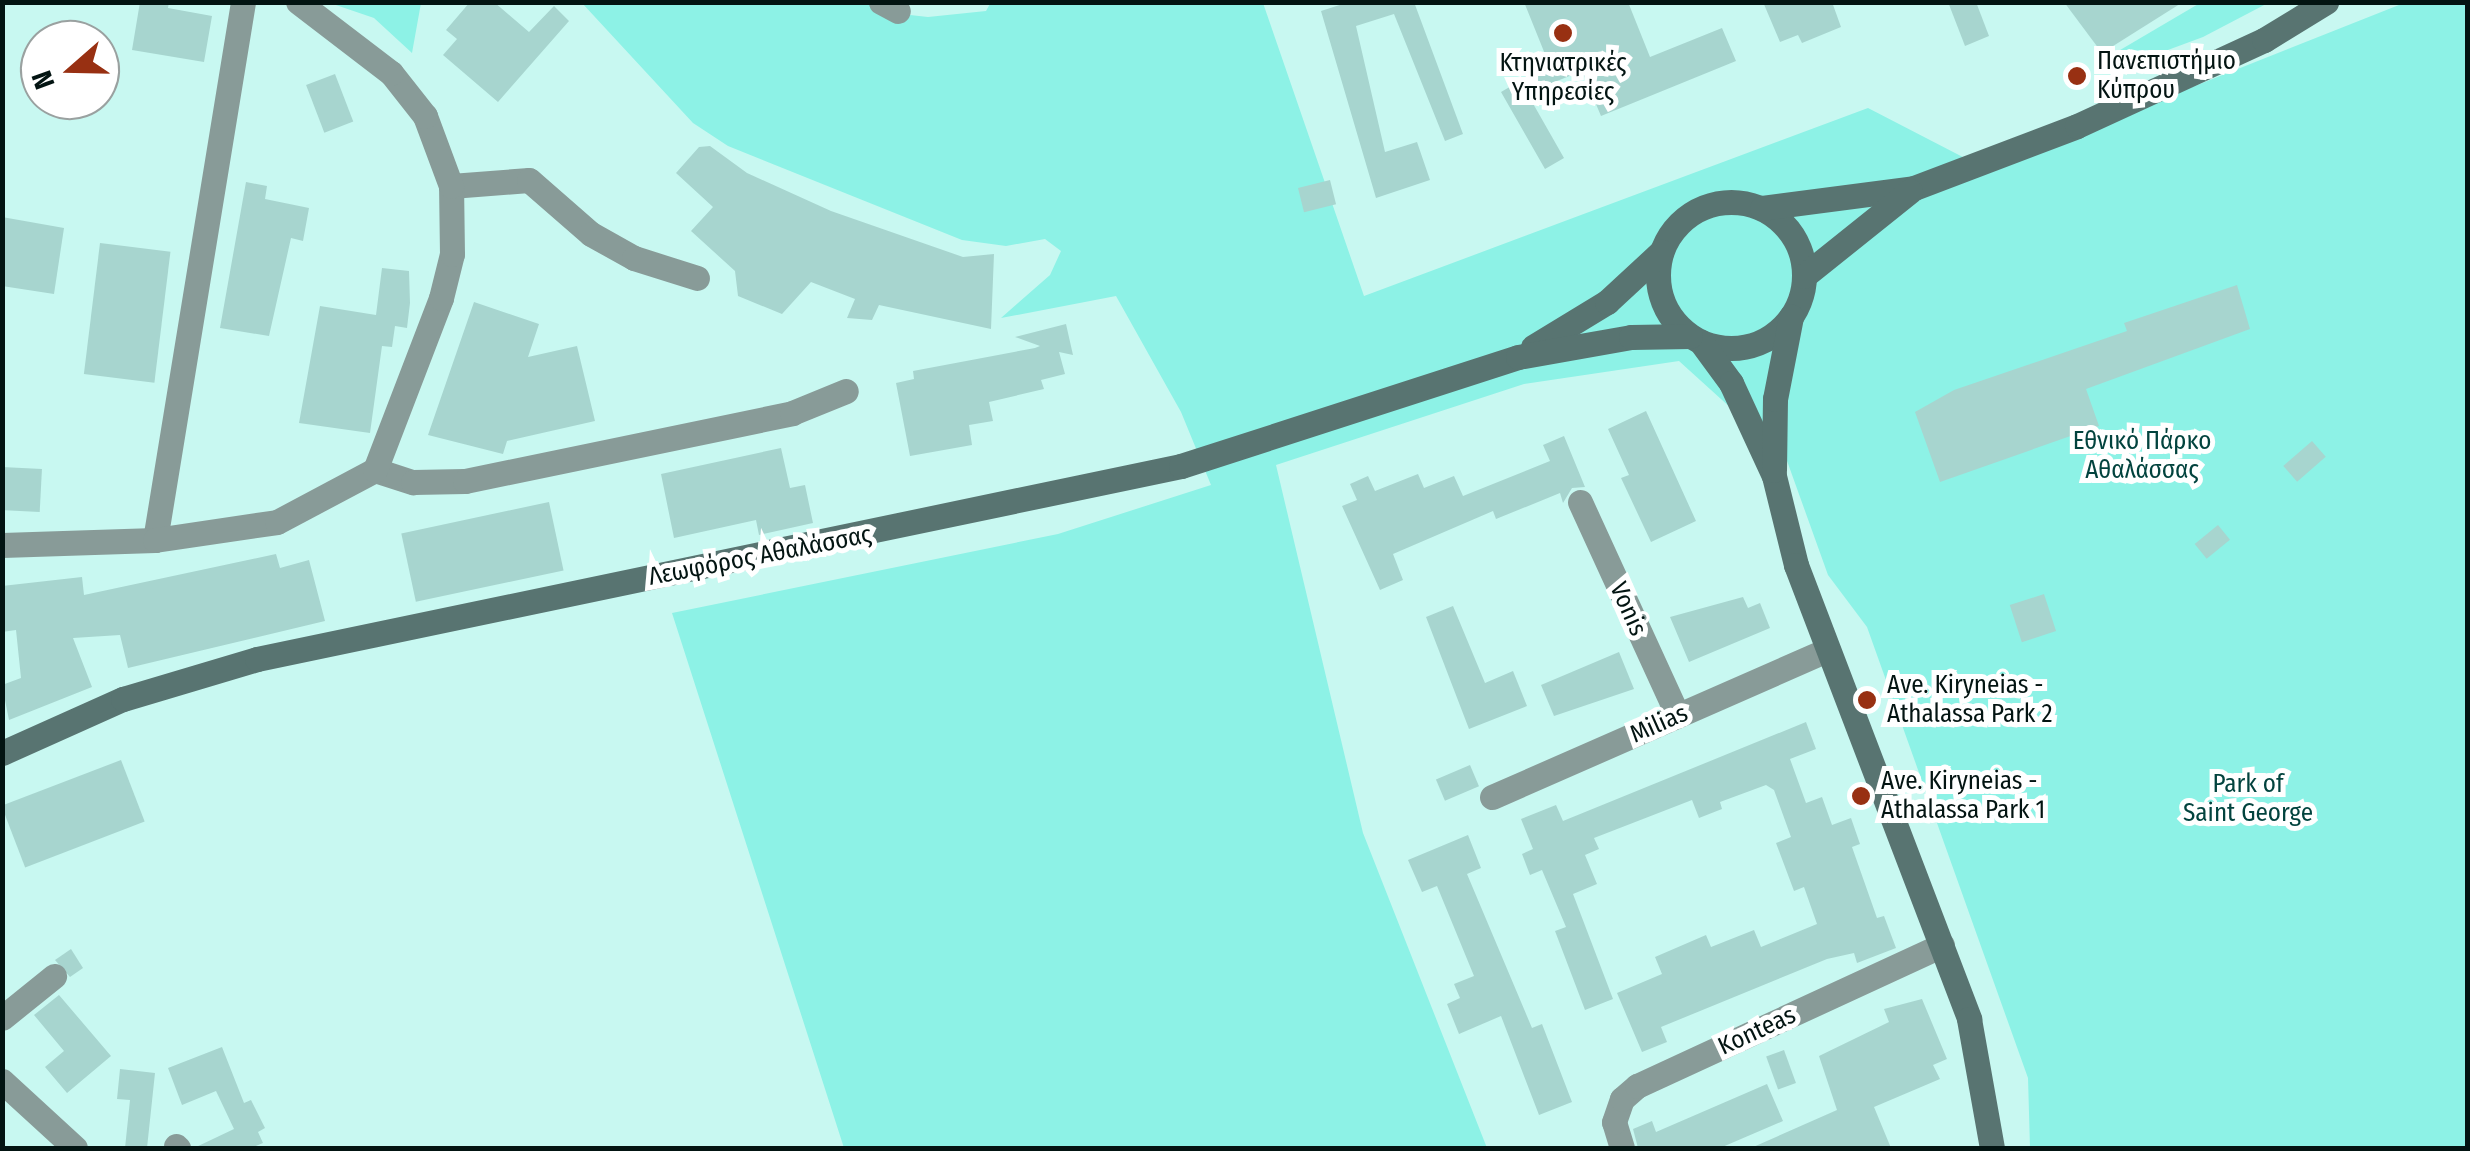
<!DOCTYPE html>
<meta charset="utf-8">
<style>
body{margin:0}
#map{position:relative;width:2470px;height:1151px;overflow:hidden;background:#c8f8f1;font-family:"Fira Sans Condensed",sans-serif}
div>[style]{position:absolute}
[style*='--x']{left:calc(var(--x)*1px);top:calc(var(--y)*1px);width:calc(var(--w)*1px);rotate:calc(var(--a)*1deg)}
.green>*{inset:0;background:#8df2e6}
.building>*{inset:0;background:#a7d5cf;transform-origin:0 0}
.street>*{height:25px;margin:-12.5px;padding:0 12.5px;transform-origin:12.5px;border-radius:12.5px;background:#889b98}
.secondary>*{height:25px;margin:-12.5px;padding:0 12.5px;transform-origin:12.5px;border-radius:12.5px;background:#587471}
.secondary>.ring{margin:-12.5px;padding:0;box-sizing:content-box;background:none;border:25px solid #587471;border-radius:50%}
.dots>*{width:28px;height:28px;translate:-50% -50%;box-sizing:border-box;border:5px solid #fff;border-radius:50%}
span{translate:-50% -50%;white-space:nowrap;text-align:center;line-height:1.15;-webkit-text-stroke:10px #fff;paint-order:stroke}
.poi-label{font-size:25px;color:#031412}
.left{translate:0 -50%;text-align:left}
.park-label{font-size:25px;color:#02433e}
.street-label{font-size:25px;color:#031412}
.frame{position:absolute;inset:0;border:5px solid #031412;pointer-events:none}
.north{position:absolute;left:20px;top:20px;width:100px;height:100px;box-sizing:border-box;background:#fff;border:2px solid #9aa1a0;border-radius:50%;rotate:250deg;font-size:28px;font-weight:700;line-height:40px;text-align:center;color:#031412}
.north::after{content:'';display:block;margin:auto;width:35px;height:45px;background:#983012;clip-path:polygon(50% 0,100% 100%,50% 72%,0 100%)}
</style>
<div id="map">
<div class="green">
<i style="clip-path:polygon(864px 2px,883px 12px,928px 17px,986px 11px,991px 2px,1263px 3px,1364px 296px,1868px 108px,1986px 169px,2404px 3px,2467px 3px,2467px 1148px,2030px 1148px,2028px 1078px,1867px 627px,1828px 575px,1786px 458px,1679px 361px,1524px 384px,1276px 465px,1363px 833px,1487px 1148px,844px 1148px,672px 613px,1058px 534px,1211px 485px,1181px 412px,1116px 296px,1001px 318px,1050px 275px,1061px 251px,1045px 239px,1006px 246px,962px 240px,728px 146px,693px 123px,582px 3px)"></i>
<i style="clip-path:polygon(330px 3px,421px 3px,412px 53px,374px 18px)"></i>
<i style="clip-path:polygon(2200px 3px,2268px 3px,2203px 37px,2103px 74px,2098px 63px)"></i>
</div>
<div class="building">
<i style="clip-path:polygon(140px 2px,169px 2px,168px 8px,212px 16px,204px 62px,132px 50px)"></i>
<i style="clip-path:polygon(470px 2px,494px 2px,529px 32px,554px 6px,569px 21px,498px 102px,443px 55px,457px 39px,446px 30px)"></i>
<i style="clip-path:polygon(1349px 2px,1414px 2px,1463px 134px,1445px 141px,1394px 14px,1356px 26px,1385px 152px,1417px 142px,1430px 180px,1376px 198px,1321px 11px)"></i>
<i style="clip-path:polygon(1524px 2px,1628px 2px,1650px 57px,1722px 28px,1736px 61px,1601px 116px,1582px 71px,1527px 93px,1564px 158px,1545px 169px,1501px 92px,1549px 64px)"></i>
<i style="clip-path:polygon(1763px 2px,1832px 2px,1841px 27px,1802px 43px,1798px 35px,1780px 42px)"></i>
<i style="clip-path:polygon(1948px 2px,1976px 2px,1989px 36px,1965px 46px)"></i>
<i style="clip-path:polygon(2064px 2px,2183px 2px,2102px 53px)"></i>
<i style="left:335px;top:74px;width:51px;height:31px;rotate:69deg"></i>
<i style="clip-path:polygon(710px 146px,747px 173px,831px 211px,963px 257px,994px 254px,991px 329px,879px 305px,872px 320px,847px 318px,855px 299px,811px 282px,782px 314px,738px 296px,735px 271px,691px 231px,713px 207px,676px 173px,699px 147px)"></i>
<i style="left:1330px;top:180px;width:25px;height:33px;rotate:76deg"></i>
<i style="clip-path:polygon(246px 182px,267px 186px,265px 199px,309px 208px,303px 241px,291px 238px,269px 336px,220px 328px)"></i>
<i style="clip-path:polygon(2px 217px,64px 228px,54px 294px,2px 286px)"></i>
<i style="left:100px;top:243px;width:71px;height:132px;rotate:7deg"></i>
<i style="clip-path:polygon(382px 268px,409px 271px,410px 303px,407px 328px,395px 326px,392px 347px,382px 346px,370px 433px,299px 423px,320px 306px,376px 315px)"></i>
<i style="clip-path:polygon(2237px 285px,2250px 329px,2086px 389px,2099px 426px,1940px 482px,1915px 412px,1954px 390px,2127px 331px,2124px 323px)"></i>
<i style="clip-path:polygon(474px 302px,539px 324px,528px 357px,577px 346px,595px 421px,507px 441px,503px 454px,428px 435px)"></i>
<i style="clip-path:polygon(1066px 324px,1073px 355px,1059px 352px,1065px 374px,1041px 380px,1044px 389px,989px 402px,993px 421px,969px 425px,972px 445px,910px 456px,896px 383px,914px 379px,913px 371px,1035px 348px,1040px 346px,1015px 337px)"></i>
<i style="clip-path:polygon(1646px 411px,1696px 521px,1651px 542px,1621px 478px,1629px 475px,1608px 429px)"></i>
<i style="clip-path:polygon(1564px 436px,1585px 487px,1572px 488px,1563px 503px,1560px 493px,1496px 519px,1493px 511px,1393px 554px,1403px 580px,1380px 590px,1342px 506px,1357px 500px,1350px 484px,1368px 476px,1375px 491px,1418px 474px,1424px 488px,1454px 476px,1463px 496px,1550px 461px,1543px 445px)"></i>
<i style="left:2312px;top:441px;width:21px;height:38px;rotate:49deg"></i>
<i style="clip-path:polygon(781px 448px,790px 488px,805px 485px,813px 523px,759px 535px,756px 520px,674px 538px,661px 474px)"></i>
<i style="left:2px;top:467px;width:40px;height:43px;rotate:3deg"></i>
<i style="left:549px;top:502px;width:70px;height:151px;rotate:78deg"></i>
<i style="left:2218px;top:525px;width:19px;height:30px;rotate:51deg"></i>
<i style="clip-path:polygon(276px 554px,280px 568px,309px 560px,325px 621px,128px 668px,120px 635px,73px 638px,92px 687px,9px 720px,2px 685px,21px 678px,16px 630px,2px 632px,2px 586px,82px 577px,84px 595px)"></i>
<i style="left:2044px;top:594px;width:39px;height:36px;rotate:72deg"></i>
<i style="clip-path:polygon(1743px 597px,1748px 608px,1760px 603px,1770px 628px,1689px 662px,1670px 617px)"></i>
<i style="clip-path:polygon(1453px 606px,1485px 683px,1513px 671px,1527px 706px,1469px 729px,1426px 617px)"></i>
<i style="clip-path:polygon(1619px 652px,1634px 689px,1554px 716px,1541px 685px)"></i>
<i style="clip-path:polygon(1806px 722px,1816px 749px,1790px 759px,1806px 803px,1822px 797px,1832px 825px,1851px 818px,1860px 844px,1852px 847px,1877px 918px,1884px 916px,1896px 948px,1857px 963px,1854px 953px,1827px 959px,1661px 1027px,1667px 1042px,1642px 1052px,1617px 993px,1662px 974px,1655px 957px,1706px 935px,1711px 947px,1754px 930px,1761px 947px,1817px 924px,1804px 887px,1794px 891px,1776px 843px,1791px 837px,1774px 790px,1766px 785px,1720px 802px,1722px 809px,1699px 818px,1692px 800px,1594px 838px,1599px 849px,1585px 855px,1597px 884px,1573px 894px,1613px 999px,1585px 1010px,1555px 931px,1566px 927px,1542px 870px,1530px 875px,1522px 854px,1533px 849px,1521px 819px,1556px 805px,1563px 821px)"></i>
<i style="left:121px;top:760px;width:66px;height:128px;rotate:69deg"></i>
<i style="left:1470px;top:765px;width:23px;height:37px;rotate:67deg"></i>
<i style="clip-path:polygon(1468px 835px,1481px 868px,1467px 874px,1532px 1028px,1542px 1024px,1572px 1102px,1539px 1115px,1501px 1016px,1459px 1034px,1447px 1004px,1460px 998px,1454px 984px,1474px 976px,1437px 886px,1422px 892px,1408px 860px)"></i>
<i style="clip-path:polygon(71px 949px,83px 968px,70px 977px,55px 960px)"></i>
<i style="clip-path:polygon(59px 995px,111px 1056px,67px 1093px,45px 1067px,64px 1051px,34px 1015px)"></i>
<i style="clip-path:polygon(1922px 999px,1947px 1059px,1933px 1065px,1940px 1079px,1874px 1107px,1891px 1148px,1751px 1148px,1837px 1110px,1819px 1056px,1889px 1022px,1884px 1009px)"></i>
<i style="clip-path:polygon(222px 1047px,244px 1103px,251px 1100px,265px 1128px,258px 1132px,263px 1143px,251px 1148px,194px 1148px,234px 1129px,216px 1091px,182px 1105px,168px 1068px)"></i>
<i style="left:1784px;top:1050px;width:35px;height:19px;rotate:70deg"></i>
<i style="clip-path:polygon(120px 1069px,155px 1073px,147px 1148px,125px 1148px,130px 1100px,117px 1099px)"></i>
<i style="clip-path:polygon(1767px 1084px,1783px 1121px,1720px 1148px,1638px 1148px,1633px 1129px,1652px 1121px,1656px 1132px)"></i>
</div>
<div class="street">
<i style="--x:881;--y:2;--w:19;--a:28"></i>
<i style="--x:451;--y:186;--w:78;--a:-4.4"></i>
<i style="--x:529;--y:180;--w:82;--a:41.1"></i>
<i style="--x:591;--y:234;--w:49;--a:29.2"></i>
<i style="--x:634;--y:258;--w:66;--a:17.6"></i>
<i style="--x:375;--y:470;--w:40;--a:18"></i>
<i style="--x:413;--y:482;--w:52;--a:-1.1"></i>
<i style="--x:465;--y:481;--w:334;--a:-11.7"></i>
<i style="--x:792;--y:413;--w:58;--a:-22.2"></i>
<i style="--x:1580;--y:502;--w:235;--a:65.4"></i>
<i style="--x:155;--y:540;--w:545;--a:-80.71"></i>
<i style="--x:2;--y:545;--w:153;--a:-1.9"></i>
<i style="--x:155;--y:540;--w:123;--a:-8.4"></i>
<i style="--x:277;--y:522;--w:111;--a:-28"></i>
<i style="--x:375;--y:470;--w:184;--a:-69"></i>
<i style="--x:441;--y:298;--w:45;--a:-76"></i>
<i style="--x:452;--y:254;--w:68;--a:-90.8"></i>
<i style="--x:451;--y:186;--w:75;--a:-110.4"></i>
<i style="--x:425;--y:116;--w:55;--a:-128.3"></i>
<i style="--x:391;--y:73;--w:117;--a:-142.6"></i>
<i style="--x:1492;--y:797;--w:366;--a:-23.7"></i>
<i style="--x:2;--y:1018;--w:67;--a:-38.9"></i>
<i style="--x:2;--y:1081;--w:99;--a:42.5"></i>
<i style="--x:176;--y:1146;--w:3;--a:45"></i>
<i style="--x:1622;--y:1148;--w:27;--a:-107"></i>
<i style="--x:1614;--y:1122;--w:24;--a:-71"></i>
<i style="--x:1622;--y:1099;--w:20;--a:-41"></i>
<i style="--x:1637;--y:1086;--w:336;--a:-24.8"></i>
</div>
<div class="secondary">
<i class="ring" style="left:1658px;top:202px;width:121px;height:121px"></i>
<i style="--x:1762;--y:208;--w:153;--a:-7.5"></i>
<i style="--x:1914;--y:188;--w:174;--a:-20.8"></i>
<i style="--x:2077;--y:126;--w:206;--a:-24.7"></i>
<i style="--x:2264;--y:40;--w:73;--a:-31.5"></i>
<i style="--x:1804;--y:276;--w:136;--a:-38.7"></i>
<i style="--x:1701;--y:342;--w:51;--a:53.8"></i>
<i style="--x:1731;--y:383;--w:102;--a:65.2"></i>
<i style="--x:1774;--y:476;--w:92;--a:76.1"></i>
<i style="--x:1796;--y:565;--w:486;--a:69.1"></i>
<i style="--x:1969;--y:1019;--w:131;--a:79.9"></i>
<i style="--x:1533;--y:347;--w:87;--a:-31.3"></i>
<i style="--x:1607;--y:302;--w:74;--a:-42.8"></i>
<i style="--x:1774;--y:470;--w:71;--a:-89.2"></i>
<i style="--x:1775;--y:399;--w:84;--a:-79"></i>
<i style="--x:2;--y:753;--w:133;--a:-24.1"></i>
<i style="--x:123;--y:699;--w:140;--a:-16.6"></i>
<i style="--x:257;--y:659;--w:944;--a:-11.8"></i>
<i style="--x:1181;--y:466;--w:354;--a:-17.9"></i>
<i style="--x:1518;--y:357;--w:115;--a:-10"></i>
<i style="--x:1631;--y:337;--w:59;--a:-1"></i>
</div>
<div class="dots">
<i style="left:1563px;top:33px;background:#983012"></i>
<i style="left:2077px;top:76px;background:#983012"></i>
<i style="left:1867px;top:700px;background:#983012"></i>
<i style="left:1861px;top:796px;background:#983012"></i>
</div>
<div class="poi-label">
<span class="left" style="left:2097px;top:76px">Πανεπιστήμιο<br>Κύπρου</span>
<span style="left:1563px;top:78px">Κτηνιατρικές<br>Υπηρεσίες</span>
<span class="left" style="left:1887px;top:700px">Ave. Kiryneias -<br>Athalassa Park 2</span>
<span class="left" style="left:1881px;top:796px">Ave. Kiryneias -<br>Athalassa Park 1</span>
</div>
<div class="park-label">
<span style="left:2142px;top:456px">Εθνικό Πάρκο<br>Αθαλάσσας</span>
<span style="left:2248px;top:799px">Park of<br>Saint George</span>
</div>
<div class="street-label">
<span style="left:760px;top:556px;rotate:-11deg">Λεωφόρος Αθαλάσσας</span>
<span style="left:1628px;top:609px;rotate:66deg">Vonis</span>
<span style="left:1659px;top:724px;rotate:-24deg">Milias</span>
<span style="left:1757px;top:1031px;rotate:-25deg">Konteas</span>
</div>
<div class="frame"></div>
<div class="north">N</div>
</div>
